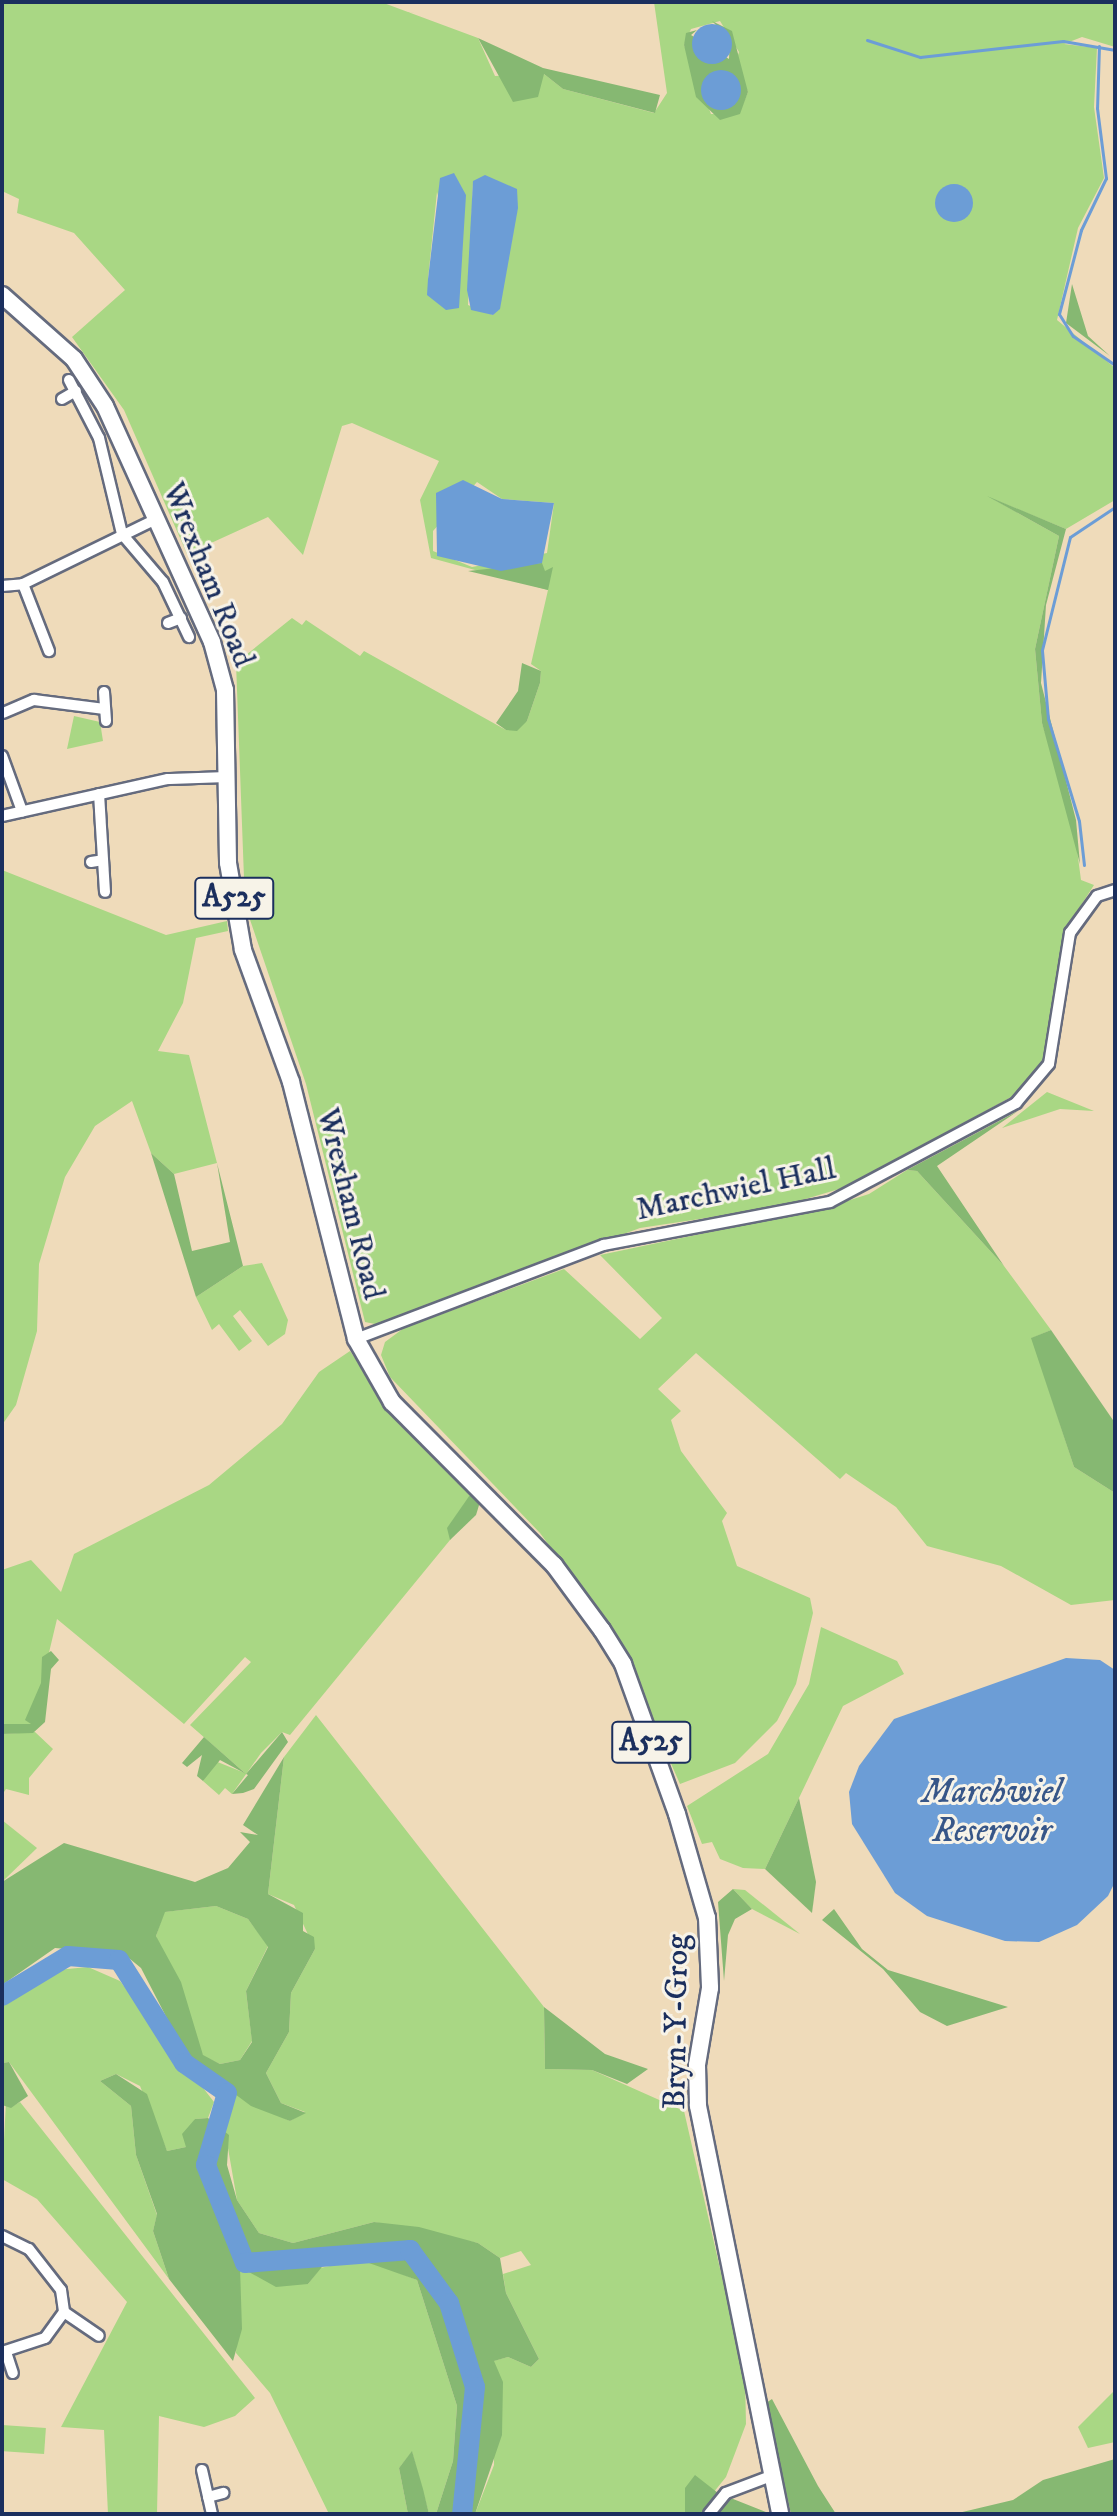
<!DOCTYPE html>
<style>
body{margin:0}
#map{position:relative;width:1117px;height:2516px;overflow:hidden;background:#efdbba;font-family:"IM FELL DW Pica",serif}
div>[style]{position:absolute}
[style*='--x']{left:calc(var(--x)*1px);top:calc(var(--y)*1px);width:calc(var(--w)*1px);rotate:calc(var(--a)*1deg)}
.green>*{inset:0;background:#a9d784;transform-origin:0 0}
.forest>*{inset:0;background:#86b872}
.water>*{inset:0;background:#6c9dd6}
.round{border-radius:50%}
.stream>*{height:3px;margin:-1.5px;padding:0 1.5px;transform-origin:1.5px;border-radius:1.5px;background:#6c9dd6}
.river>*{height:20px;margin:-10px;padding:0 10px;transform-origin:10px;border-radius:10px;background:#6c9dd6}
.roads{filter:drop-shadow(2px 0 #656b7e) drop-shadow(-2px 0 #656b7e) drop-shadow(0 2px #656b7e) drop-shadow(0 -2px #656b7e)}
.minor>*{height:10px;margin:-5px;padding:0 5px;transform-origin:5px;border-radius:5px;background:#fff}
.primary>*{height:16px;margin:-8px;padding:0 8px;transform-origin:8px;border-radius:8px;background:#fff}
span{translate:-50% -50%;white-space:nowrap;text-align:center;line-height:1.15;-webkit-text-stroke:6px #f7f3e8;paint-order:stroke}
.shield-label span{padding:2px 6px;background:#f7f3e8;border:2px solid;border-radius:6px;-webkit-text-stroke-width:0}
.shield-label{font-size:30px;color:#1b2f5e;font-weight:700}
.street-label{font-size:32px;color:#1b2f5e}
.water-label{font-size:34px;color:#375688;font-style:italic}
.frame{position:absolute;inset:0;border:4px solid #1b2f5e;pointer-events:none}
</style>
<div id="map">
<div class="green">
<i style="clip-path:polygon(evenodd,2px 2px,381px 2px,478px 38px,495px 76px,544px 74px,563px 89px,654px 113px,667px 93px,654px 2px,1115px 2px,1115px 47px,1082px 37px,1064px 44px,1097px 48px,1094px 107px,1104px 178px,1078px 228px,1057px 320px,1115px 368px,1115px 500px,1066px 529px,993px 499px,1059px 536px,1035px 649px,1042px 723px,1073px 820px,1081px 880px,1094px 885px,1067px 927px,1043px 1063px,1024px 1090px,849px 1186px,779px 1207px,640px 1228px,380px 1325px,365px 1322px,306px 1084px,245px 905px,236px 663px,292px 618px,302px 625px,306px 620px,360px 656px,364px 651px,506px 730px,527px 721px,540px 683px,541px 671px,531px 664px,548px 590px,431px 558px,420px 500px,439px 461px,352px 423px,342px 426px,303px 555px,268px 517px,187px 554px,124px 410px,72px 337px,125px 290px,74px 233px,17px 213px,19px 199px,2px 191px,2px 2px,720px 21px,739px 52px,735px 64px,748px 92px,739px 114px,711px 114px,684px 45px,691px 29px,720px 21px,2px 2px,473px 182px,504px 281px,493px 315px,468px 305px,473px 182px,2px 2px,437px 192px,458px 279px,459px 308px,428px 279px,437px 192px,2px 2px,477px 482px,502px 499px,554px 503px,547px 553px,472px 567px,433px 551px,433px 531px,477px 482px)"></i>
<i style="clip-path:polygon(74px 716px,100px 722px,103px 741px,67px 749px)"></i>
<i style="clip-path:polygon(2px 870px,166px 935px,227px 921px,228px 931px,196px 938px,183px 1003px,158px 1051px,189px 1055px,217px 1163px,174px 1174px,151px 1153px,132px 1101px,95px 1126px,65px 1177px,39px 1264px,37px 1331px,16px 1405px,2px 1425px)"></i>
<i style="clip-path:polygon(1047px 1092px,1094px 1111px,1060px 1109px,1002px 1128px)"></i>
<i style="clip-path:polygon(907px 1170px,917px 1171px,1004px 1266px,1051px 1330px,1032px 1338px,1074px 1467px,1115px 1493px,1115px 1600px,1071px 1605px,1001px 1566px,927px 1546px,896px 1507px,846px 1473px,840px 1479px,696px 1353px,658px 1389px,681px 1411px,671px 1420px,681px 1451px,727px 1513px,722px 1521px,737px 1566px,810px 1598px,813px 1613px,796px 1684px,777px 1721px,735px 1763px,680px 1784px,615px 1636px,540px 1533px,390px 1377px,381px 1355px,385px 1342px,404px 1328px,564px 1269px,640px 1339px,662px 1318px,600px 1255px,825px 1208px,869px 1194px)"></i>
<i style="clip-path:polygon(262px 1263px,288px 1320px,285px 1334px,268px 1346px,240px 1310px,233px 1316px,252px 1341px,239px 1351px,219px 1324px,212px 1330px,196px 1297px,243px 1266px)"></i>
<i style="clip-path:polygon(350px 1351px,400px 1425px,470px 1493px,468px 1505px,450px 1540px,290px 1735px,282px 1732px,261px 1753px,232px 1794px,225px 1788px,219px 1795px,203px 1781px,215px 1761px,245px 1773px,190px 1725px,251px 1662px,245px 1657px,184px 1724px,57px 1619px,32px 1724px,2px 1724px,2px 1570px,31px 1560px,61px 1592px,74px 1554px,209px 1485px,282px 1424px,319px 1372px)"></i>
<i style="clip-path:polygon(821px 1627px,897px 1661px,904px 1674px,843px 1706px,765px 1869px,743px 1868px,720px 1859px,712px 1842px,702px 1844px,687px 1806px,768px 1754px,809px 1684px)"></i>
<i style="clip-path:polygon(316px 1715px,544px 2007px,545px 2069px,592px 2070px,684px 2111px,745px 2378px,746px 2424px,726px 2477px,696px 2514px,475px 2514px,494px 2465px,493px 2361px,508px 2357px,531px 2367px,539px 2359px,506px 2293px,503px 2274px,531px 2265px,521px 2251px,500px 2258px,478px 2243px,374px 2222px,293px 2243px,259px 2233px,237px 2200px,225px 2131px,236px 2094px,290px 2121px,305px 2112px,281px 2103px,266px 2073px,289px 2032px,291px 1993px,315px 1949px,294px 1905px,268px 1894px,284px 1757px)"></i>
<i style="clip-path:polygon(35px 1732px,53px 1749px,29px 1778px,29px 1795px,6px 1789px,2px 1795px,2px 1734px)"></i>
<i style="clip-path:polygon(2px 1820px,37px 1848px,2px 1882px)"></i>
<i style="clip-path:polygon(733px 1889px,745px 1890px,800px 1934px,752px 1909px)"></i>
<i style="clip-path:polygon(216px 1906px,248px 1919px,268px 1946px,246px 1991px,252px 2041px,240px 2060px,220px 2064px,203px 2056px,156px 1936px,164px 1912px)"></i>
<i style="clip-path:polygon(88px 1967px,120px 1981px,214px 2102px,208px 2118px,195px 2119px,186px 2147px,167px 2151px,140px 2086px,116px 2074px,100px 2081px,131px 2106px,136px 2155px,157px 2215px,153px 2231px,169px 2279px,9px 2062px,2px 2063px,2px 2003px,57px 1970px)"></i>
<i style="clip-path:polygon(6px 2101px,11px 2107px,20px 2102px,255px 2398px,235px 2416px,204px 2427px,159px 2416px,157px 2514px,108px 2514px,104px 2430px,61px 2427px,127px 2302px,37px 2199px,2px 2179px)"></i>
<i style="clip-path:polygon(364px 2259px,417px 2280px,457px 2406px,453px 2461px,436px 2514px,429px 2514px,412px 2452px,399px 2468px,408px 2514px,329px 2514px,270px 2393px,236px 2353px,240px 2267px,308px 2284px,320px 2268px)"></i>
<i style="clip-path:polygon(1115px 2390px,1115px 2442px,1088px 2448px,1078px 2427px)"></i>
<i style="left:2px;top:2425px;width:44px;height:26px;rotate:4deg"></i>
</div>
<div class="forest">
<i style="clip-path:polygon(712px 21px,732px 31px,748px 92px,740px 114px,720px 120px,696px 97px,684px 45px,686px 33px,697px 30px,691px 35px,729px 59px,730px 39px)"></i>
<i style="clip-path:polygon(478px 38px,543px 68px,660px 95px,655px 113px,563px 89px,544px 74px,538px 97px,513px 102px)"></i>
<i style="clip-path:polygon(1072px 284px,1088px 336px,1110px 356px,1066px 323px)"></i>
<i style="clip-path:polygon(987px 496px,1066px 529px,1046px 605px,1041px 683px,1076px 820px,1080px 864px,1042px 723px,1035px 649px,1059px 536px)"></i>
<i style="clip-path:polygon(542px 563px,545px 571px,553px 567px,548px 590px,468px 571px)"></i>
<i style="clip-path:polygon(522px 663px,541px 671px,540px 683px,527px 721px,517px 731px,506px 730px,496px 723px,518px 691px)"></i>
<i style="clip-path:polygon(1018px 1111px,937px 1166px,1004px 1266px,917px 1171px,907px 1170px)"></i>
<i style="clip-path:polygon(151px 1153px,174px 1174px,192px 1251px,230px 1242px,217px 1163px,243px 1266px,196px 1297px)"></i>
<i style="clip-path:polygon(1051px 1330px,1115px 1423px,1115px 1493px,1074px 1467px,1031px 1338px)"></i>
<i style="clip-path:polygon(472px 1492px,480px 1502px,476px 1515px,450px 1540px,447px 1528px)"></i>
<i style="clip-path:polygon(51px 1651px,59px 1660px,51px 1669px,45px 1722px,33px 1733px,2px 1734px,2px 1724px,31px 1724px,25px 1720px,41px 1683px,42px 1657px)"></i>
<i style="clip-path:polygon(282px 1732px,288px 1742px,254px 1789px,243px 1793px,232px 1794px,248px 1775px,220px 1760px,203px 1781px,197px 1776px,202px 1755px,187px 1767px,182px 1763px,204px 1737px,246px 1774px)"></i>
<i style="clip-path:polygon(evenodd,284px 1757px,268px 1894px,303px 1913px,303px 1931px,314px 1937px,315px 1949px,291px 1993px,289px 2032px,266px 2073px,281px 2103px,306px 2113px,290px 2121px,251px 2106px,188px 2059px,141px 1968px,124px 1954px,55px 1948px,2px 1985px,2px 1882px,64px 1843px,195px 1882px,228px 1868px,250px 1842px,240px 1832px,258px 1835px,243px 1825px,284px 1757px,216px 1906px,248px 1919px,268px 1947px,246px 1991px,252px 2042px,240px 2060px,220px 2064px,203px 2055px,181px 1982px,156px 1936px,165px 1912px,216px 1906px)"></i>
<i style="clip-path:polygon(799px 1798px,816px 1882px,812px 1913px,765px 1869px)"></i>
<i style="clip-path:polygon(733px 1889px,752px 1909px,735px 1919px,728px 1935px,724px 1981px,718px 1902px)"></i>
<i style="clip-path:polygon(834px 1909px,862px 1949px,888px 1970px,1008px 2007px,947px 2026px,920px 2012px,883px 1969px,822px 1920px)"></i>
<i style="clip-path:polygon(544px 2007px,605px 2054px,648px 2069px,627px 2084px,592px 2070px,545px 2069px)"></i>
<i style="clip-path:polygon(9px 2062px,28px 2096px,11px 2108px,2px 2105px,2px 2063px)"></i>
<i style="clip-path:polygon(116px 2074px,147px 2094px,167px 2151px,186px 2147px,182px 2134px,195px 2119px,208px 2118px,229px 2135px,227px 2165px,237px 2200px,259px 2233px,293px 2243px,374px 2222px,419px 2227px,478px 2243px,500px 2258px,506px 2293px,539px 2359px,531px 2367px,508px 2357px,494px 2361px,503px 2382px,502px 2435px,475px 2514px,436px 2514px,453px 2461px,457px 2406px,417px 2280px,335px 2251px,308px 2284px,276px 2287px,240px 2267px,242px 2329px,233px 2361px,169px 2279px,153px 2231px,157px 2214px,136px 2155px,131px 2106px,100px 2081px)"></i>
<i style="clip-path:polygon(772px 2399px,818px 2486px,836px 2514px,791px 2514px,766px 2403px)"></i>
<i style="clip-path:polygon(412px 2451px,423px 2489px,429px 2514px,408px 2514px,399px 2468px)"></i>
<i style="clip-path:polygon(1115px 2459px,1115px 2514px,954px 2514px,1013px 2500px,1043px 2480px)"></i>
<i style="clip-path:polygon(695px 2475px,718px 2493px,771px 2514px,685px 2514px,685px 2488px)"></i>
</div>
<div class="water">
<i class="round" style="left:692px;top:24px;width:40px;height:40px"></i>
<i class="round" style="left:701px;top:70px;width:40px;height:40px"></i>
<i style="clip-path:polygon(454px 173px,466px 195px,459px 308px,446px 310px,427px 295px,428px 279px,440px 178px)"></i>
<i style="clip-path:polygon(485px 175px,517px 189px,518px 208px,500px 309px,493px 315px,471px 310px,467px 290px,473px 181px)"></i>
<i class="round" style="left:935px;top:184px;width:38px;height:38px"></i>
<i style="clip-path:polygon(463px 480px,502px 499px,554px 503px,542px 563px,501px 571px,437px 556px,436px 493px)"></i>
<i style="clip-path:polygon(1066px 1658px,1100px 1660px,1115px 1670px,1115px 1882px,1108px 1896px,1077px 1925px,1039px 1942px,1005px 1941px,927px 1916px,895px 1893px,852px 1824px,849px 1792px,859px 1766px,894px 1719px)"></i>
</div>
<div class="stream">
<i style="--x:867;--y:40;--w:56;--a:17.8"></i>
<i style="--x:920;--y:57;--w:144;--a:-6.4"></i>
<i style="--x:1063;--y:41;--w:53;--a:9.8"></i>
<i style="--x:1099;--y:46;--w:62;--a:91.8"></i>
<i style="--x:1097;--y:108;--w:71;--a:82.7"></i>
<i style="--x:1106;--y:178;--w:58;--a:115.7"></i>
<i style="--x:1081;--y:230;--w:87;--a:104.7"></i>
<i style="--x:1059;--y:314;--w:26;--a:58"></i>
<i style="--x:1073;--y:336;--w:51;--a:34.6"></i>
<i style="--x:1084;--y:865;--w:44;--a:-96.5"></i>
<i style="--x:1079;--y:821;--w:107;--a:-106.9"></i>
<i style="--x:1048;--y:719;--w:69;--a:-95"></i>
<i style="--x:1042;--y:650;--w:116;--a:-76.1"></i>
<i style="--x:1070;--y:537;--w:54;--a:-33.7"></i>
</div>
<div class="river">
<i style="--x:2;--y:1996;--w:77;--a:-31.2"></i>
<i style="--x:68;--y:1956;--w:51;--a:4.5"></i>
<i style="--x:119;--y:1960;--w:122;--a:57.7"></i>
<i style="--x:184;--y:2063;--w:52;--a:34.9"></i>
<i style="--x:227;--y:2093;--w:75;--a:106.3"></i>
<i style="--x:206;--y:2165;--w:105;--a:68.3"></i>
<i style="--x:245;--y:2263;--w:166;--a:-4.5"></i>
<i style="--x:410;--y:2250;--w:66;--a:53.7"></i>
<i style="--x:449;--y:2303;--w:88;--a:72.8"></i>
<i style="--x:475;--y:2387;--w:128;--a:95.8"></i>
</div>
<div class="roads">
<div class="minor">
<i style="--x:69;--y:380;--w:65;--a:62.7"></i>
<i style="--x:99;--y:438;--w:99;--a:76.5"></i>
<i style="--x:122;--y:534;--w:63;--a:49.5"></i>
<i style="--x:163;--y:582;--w:61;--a:64.7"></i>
<i style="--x:62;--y:399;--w:16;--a:-30"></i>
<i style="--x:23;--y:584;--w:72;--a:68.8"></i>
<i style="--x:2;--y:586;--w:21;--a:-5"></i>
<i style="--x:23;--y:584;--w:148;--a:-26"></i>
<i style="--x:168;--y:623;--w:14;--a:-21"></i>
<i style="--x:104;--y:692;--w:29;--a:86"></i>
<i style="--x:3;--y:713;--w:34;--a:-23"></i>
<i style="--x:34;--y:700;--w:71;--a:7.3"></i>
<i style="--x:2;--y:756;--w:59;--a:70"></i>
<i style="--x:99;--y:794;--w:98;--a:86.5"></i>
<i style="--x:2;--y:816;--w:170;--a:-12.6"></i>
<i style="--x:168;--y:779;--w:61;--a:-1.9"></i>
<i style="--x:91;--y:862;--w:12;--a:-9"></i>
<i style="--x:356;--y:1339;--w:265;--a:-20.8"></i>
<i style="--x:604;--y:1245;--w:230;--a:-10.8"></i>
<i style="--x:830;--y:1202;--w:211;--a:-28"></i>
<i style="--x:1016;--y:1103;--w:51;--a:-49.8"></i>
<i style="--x:1049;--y:1064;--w:133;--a:-80.9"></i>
<i style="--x:1070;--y:933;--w:46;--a:-53.9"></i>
<i style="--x:1097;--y:896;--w:19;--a:-18"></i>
<i style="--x:2;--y:2236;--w:30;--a:26"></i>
<i style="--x:29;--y:2249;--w:52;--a:52"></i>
<i style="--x:61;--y:2290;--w:22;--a:82"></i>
<i style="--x:64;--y:2312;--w:32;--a:126"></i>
<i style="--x:45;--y:2338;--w:45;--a:162"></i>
<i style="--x:64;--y:2312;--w:42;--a:34.4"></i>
<i style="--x:6;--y:2352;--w:22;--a:72"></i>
<i style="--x:202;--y:2470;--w:45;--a:77.2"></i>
<i style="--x:208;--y:2497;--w:16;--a:-15"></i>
<i style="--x:709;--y:2514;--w:27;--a:-51"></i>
<i style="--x:726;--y:2493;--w:48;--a:-20.7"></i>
</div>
<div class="primary">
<i style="--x:2;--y:295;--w:96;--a:41.6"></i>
<i style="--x:74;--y:359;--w:56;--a:56.6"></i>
<i style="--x:105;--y:406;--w:259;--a:65.6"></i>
<i style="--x:212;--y:642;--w:50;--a:74.8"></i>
<i style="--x:225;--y:690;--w:173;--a:89"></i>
<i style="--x:228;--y:863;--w:88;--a:80.2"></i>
<i style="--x:243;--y:950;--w:140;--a:70"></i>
<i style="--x:291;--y:1082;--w:265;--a:75.8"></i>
<i style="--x:356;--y:1339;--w:73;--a:60.3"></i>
<i style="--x:392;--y:1402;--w:230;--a:45.2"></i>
<i style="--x:554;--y:1565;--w:81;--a:53.6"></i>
<i style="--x:602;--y:1630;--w:40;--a:58"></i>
<i style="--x:623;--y:1664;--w:159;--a:70.2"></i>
<i style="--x:677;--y:1814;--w:108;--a:73.9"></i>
<i style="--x:707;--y:1918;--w:70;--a:87.5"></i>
<i style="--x:710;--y:1988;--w:78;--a:99.6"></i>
<i style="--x:697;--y:2065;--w:41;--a:88.6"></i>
<i style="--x:698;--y:2106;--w:416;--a:78.6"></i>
</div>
</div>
<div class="shield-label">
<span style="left:234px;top:898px">A525</span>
<span style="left:651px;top:1742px">A525</span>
</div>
<div class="street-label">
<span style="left:208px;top:575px;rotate:68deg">Wrexham Road</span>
<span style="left:736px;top:1190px;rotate:-12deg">Marchwiel Hall</span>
<span style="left:350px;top:1204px;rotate:76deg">Wrexham Road</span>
<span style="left:677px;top:2022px;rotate:-89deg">Bryn-Y-Grog</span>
</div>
<div class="water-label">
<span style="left:992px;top:1812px">Marchwiel<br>Reservoir</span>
</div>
<div class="frame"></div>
</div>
